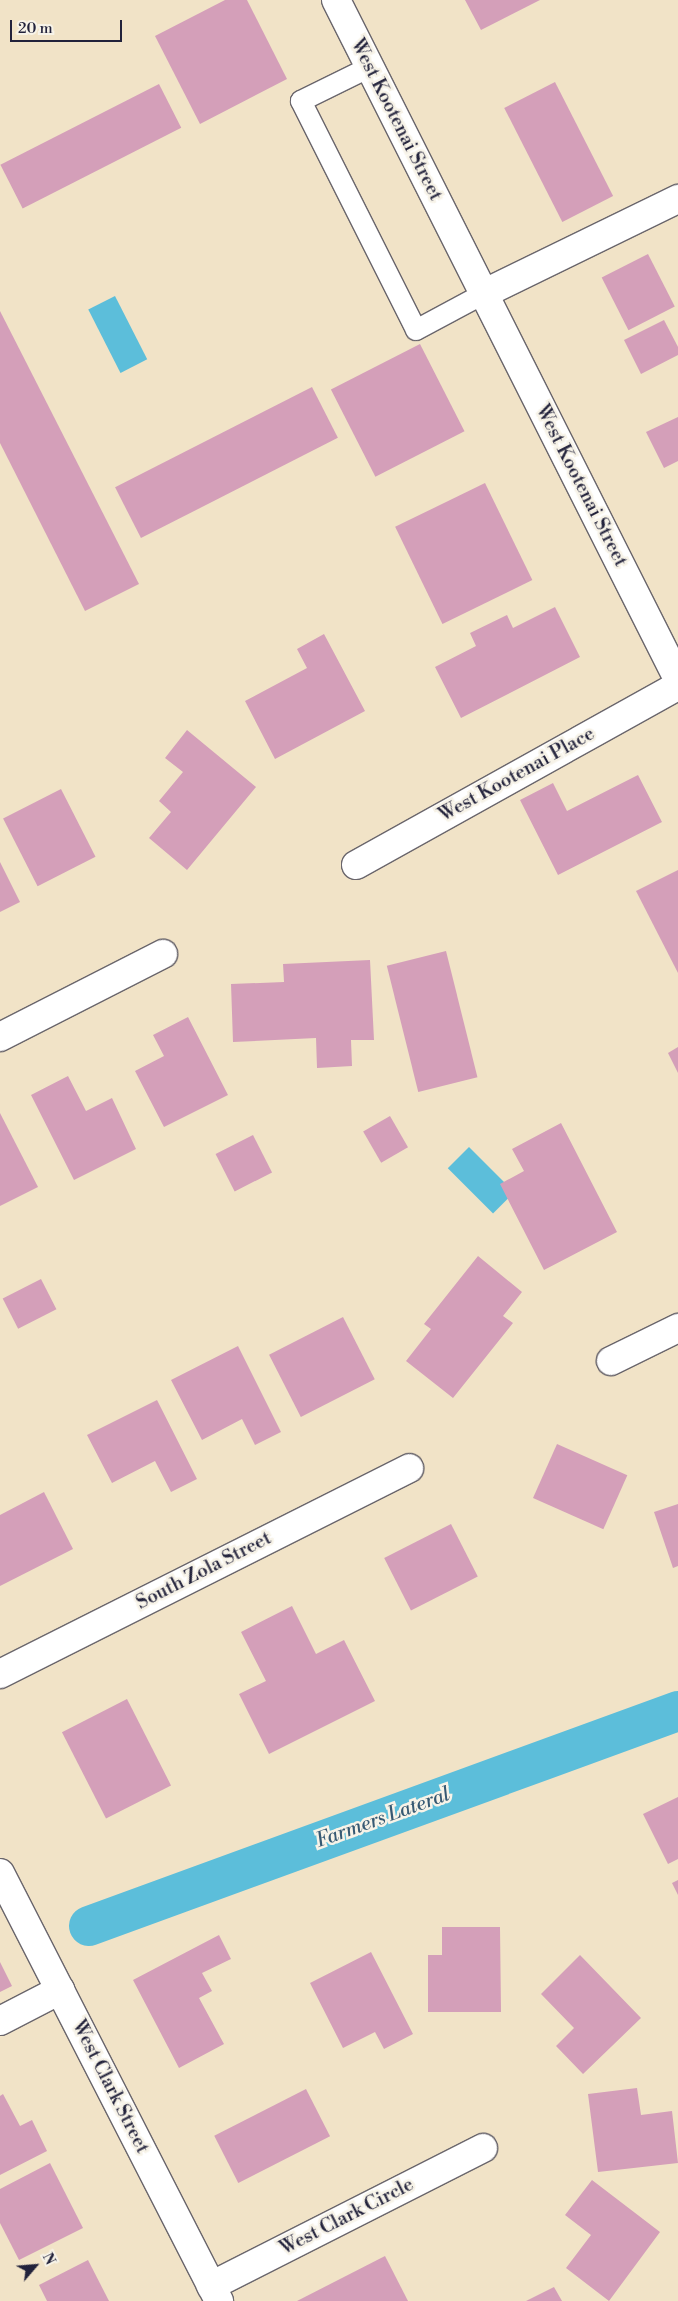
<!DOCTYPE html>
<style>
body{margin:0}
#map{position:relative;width:678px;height:2301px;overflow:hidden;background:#f1e3c7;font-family:"Libre Bodoni",serif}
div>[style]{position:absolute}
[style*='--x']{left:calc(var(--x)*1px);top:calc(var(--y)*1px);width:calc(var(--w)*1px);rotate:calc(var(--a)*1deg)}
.water>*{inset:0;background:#5cbeda;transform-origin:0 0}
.canal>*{height:40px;margin:-20px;padding:0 20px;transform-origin:20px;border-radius:20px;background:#5cbeda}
.building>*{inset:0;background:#d49fb9;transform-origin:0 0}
.roads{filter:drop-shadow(1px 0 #6a666c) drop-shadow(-1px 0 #6a666c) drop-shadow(0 1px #6a666c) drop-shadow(0 -1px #6a666c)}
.service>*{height:20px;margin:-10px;padding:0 10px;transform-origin:10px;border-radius:10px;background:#fff}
.minor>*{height:28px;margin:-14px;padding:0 14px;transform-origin:14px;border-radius:14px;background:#fff}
.tertiary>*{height:28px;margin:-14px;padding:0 14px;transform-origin:14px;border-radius:14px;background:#fff}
span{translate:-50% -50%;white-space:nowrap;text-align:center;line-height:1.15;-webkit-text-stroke:5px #f7f3e8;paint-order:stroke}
.street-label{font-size:19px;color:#22223b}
.water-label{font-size:20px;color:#365973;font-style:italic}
.north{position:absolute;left:10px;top:2241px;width:50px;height:50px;-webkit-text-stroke:4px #f7f3e8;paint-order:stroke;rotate:63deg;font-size:14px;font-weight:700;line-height:20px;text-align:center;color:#22223b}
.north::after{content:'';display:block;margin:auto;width:18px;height:22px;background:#22223b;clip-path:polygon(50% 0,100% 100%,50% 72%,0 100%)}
.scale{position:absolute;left:10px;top:20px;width:112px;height:22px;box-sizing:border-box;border:2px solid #22223b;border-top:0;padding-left:6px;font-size:15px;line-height:18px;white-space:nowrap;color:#22223b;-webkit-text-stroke:4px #f7f3e8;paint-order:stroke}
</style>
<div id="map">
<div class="water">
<i style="left:115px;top:296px;width:71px;height:30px;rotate:63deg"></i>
<i style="left:469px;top:1147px;width:64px;height:30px;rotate:45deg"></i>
</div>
<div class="canal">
<i style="--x:89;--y:1926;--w:627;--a:-20.05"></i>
</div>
<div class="building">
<i style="clip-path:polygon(225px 0,247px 0,287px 79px,200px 124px,155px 36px)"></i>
<i style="clip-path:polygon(465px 0,540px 0,481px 30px)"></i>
<i style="left:555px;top:82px;width:128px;height:57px;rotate:63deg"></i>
<i style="left:159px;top:84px;width:49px;height:178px;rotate:63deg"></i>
<i style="left:648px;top:254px;width:59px;height:52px;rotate:63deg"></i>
<i style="clip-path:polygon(0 311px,139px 584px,85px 611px,0 443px)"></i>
<i style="clip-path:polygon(664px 320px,678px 347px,678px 355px,641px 374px,624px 340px)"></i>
<i style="left:420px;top:344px;width:98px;height:100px;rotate:63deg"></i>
<i style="left:312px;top:387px;width:57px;height:221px;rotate:63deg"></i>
<i style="clip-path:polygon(678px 417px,678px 461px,664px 468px,646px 432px)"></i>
<i style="left:485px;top:483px;width:108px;height:100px;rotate:64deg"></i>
<i style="clip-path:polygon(555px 607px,580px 657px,461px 718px,435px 667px,476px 646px,470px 633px,507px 615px,513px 628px)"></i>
<i style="clip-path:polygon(324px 634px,365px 711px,275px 759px,245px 701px,307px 668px,297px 649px)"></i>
<i style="clip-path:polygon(187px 730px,256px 787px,187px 870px,149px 838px,171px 812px,159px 801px,183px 772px,165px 758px)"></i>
<i style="clip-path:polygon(638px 775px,662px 822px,558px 875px,520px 800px,553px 783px,567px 811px)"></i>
<i style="left:61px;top:789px;width:76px;height:65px;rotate:63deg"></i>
<i style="clip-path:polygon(0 862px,20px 902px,0 912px)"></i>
<i style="clip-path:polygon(678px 870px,678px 973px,636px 891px)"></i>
<i style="left:446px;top:951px;width:130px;height:61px;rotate:76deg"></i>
<i style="clip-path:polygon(370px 960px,374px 1040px,351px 1040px,352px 1066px,317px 1068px,316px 1038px,233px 1042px,231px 984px,284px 982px,283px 964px)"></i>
<i style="clip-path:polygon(188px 1017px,228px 1095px,164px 1127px,135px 1071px,164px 1056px,153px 1035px)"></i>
<i style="clip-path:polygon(678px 1047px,678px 1073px,668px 1053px)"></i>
<i style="clip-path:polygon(68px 1076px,86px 1111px,112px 1098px,136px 1149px,74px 1180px,31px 1095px)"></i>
<i style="clip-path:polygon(0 1113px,38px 1187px,0 1206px)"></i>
<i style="left:390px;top:1116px;width:36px;height:31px;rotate:60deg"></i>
<i style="clip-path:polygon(561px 1123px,617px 1232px,544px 1270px,500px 1184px,524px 1171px,512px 1149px)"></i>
<i style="left:253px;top:1135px;width:42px;height:42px;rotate:63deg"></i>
<i style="clip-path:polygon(478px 1256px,522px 1292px,503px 1316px,513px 1323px,453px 1398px,406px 1361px,431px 1329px,424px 1324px)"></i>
<i style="left:41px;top:1279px;width:34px;height:43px;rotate:63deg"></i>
<i style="left:343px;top:1317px;width:70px;height:83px;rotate:63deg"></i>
<i style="clip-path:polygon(238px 1346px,281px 1432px,255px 1445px,242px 1419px,202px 1440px,171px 1380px)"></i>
<i style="clip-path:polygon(157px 1400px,197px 1479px,171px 1492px,155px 1461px,112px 1483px,87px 1435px)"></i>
<i style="left:557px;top:1444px;width:77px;height:59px;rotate:24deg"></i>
<i style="clip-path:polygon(44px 1492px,73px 1549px,0 1586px,0 1515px)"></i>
<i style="clip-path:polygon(678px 1504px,678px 1566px,673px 1568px,654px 1512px)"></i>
<i style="left:451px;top:1524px;width:59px;height:75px;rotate:63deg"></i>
<i style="clip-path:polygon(292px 1606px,316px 1654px,344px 1640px,375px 1701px,269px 1754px,239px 1694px,266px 1681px,241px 1632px)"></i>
<i style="left:127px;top:1699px;width:97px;height:73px;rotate:63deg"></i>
<i style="clip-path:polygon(678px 1797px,678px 1859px,668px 1864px,643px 1814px)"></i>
<i style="clip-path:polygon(678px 1880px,678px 1895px,672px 1883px)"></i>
<i style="clip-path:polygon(442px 1927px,500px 1927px,501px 2012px,428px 2012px,428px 1955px,442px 1955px)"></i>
<i style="clip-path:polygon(219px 1935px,231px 1959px,202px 1973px,212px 1991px,199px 1998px,224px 2044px,179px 2068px,133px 1980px)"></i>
<i style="clip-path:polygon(371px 1952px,413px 2034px,384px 2049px,375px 2032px,343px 2048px,310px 1983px)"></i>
<i style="clip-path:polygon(580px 1955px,641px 2018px,583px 2074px,556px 2046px,574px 2028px,541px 1994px)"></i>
<i style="clip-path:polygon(0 1962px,12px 1986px,0 1992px)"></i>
<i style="clip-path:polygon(637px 2088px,641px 2115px,672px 2111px,678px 2163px,598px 2172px,588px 2094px)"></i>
<i style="left:306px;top:2089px;width:53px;height:103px;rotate:63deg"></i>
<i style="clip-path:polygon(3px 2094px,20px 2126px,32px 2120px,47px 2151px,0 2175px,0 2096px)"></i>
<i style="clip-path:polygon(50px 2163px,83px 2228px,19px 2260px,0 2223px,0 2189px)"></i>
<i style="clip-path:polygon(592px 2180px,660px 2232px,609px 2301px,566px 2268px,591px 2235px,565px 2215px)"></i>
<i style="clip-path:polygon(385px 2256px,408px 2301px,297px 2301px)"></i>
<i style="clip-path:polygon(88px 2260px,109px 2301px,47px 2301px,39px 2285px)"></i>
<i style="clip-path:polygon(554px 2287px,562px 2301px,526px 2301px)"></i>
</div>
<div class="roads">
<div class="service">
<i style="--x:370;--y:67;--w:77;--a:153.8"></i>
<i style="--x:301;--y:101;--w:256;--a:63.3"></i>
<i style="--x:416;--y:330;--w:76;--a:-28.2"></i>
</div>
<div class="minor">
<i style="--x:483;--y:294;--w:217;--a:-26"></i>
<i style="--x:356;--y:865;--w:368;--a:-29.1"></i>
<i style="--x:0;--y:1037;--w:183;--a:-27"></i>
<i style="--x:611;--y:1361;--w:75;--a:-26.2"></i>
<i style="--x:0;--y:1674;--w:458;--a:-26.7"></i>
<i style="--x:0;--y:1873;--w:481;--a:62.9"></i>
<i style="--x:0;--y:2021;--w:68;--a:-27.3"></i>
<i style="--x:211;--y:2286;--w:305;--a:-26.9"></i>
</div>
<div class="tertiary">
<i style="--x:336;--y:0;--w:760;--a:63.27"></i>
</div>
</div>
<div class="street-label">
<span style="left:396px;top:120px;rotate:63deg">West Kootenai Street</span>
<span style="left:581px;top:486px;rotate:63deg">West Kootenai Street</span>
<span style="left:517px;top:775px;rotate:-29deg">West Kootenai Place</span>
<span style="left:204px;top:1571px;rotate:-27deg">South Zola Street</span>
<span style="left:110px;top:2087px;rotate:63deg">West Clark Street</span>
<span style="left:347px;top:2217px;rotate:-27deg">West Clark Circle</span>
</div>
<div class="water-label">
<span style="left:383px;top:1818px;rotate:-20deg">Farmers Lateral</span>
</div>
<div class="north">N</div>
<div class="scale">20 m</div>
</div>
